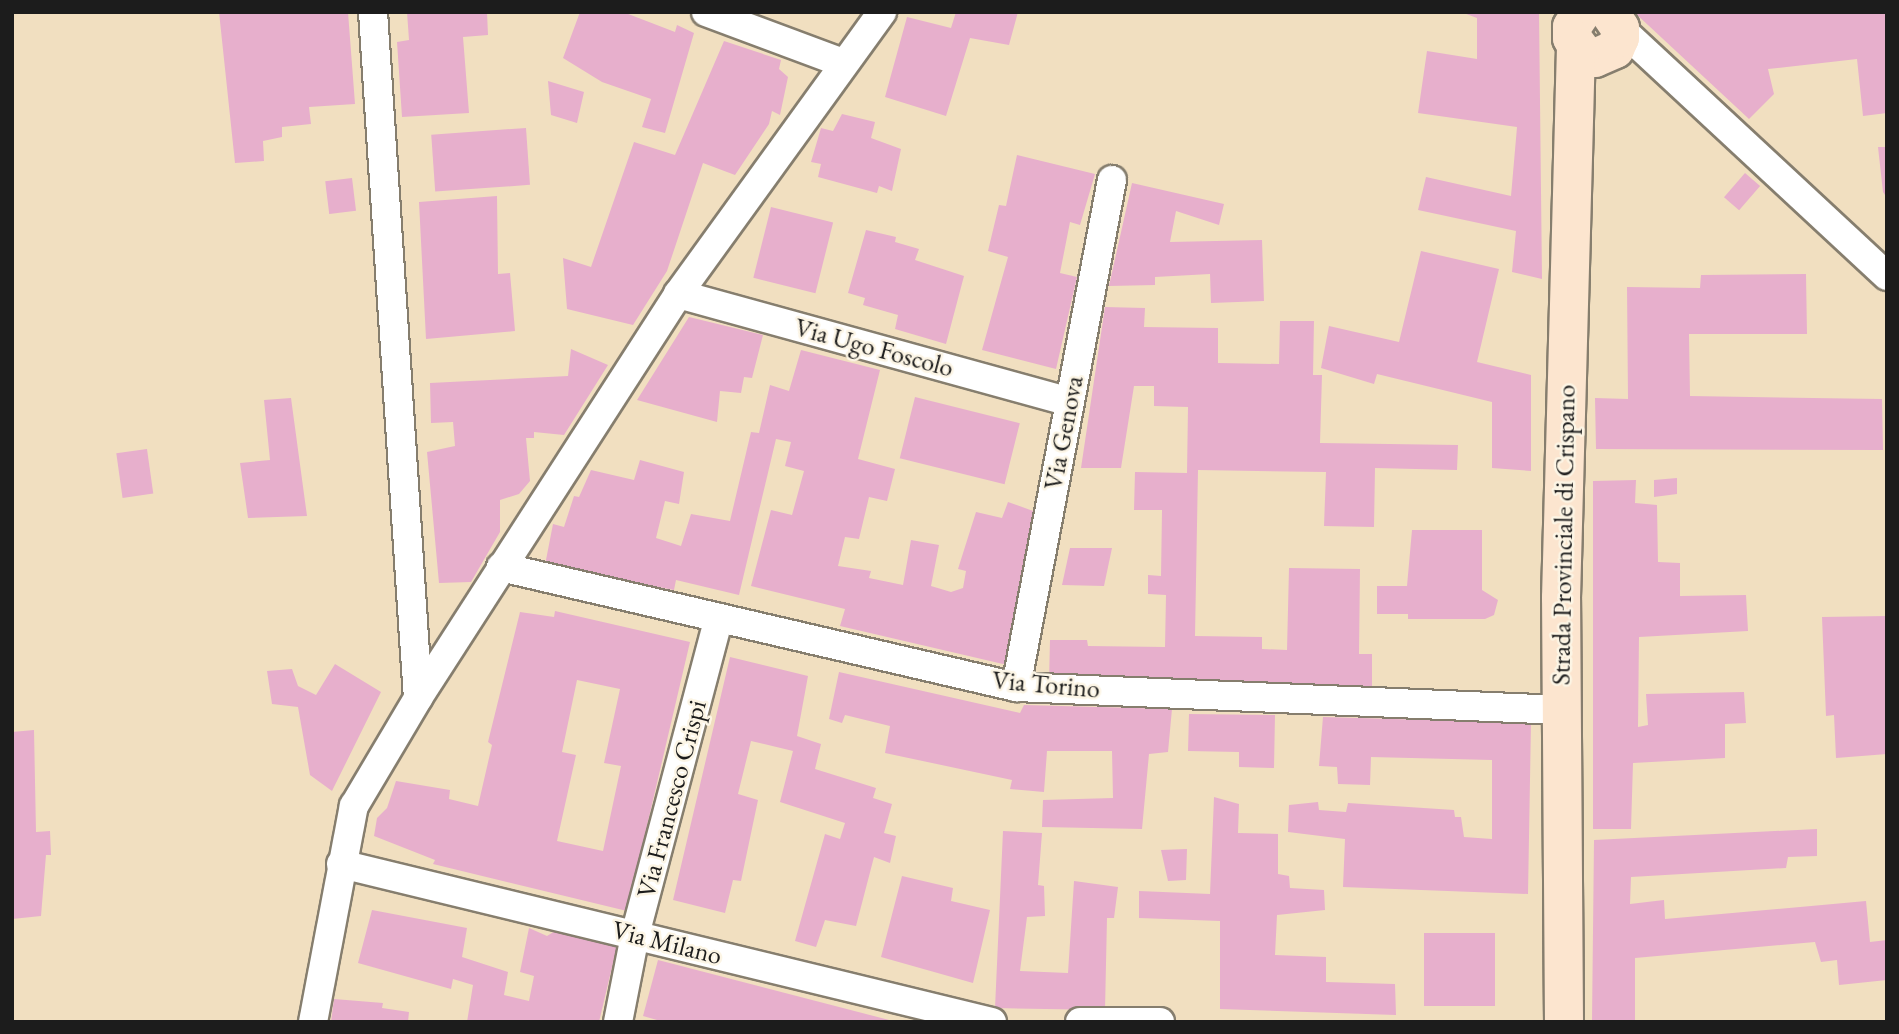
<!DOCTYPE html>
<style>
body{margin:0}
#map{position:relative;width:1899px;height:1034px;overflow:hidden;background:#f1dfc0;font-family:"EB Garamond",serif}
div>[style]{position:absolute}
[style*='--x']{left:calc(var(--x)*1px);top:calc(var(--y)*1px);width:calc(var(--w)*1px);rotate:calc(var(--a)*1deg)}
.building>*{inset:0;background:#e7afcc;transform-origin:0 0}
.roads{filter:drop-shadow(2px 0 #867e6e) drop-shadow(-2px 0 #867e6e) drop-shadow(0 2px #867e6e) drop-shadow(0 -2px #867e6e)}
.street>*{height:28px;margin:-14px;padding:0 14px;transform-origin:14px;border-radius:14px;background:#fff}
.secondary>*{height:38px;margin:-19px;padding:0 19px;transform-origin:19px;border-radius:19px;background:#fce5cf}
span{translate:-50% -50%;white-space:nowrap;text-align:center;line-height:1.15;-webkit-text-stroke:5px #fcf5e5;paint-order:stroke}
.street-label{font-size:26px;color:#1c1c1c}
.frame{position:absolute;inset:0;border:14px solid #1c1c1c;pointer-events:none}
</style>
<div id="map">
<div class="building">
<i style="clip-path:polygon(219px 12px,348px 12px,355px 104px,309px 107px,311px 124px,282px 127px,282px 137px,263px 141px,264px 161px,235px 163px)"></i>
<i style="clip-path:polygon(407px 12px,487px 12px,488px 35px,463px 37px,469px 113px,402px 117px,397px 42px,409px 40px)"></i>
<i style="clip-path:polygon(580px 12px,623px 12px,675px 32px,677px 25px,694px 33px,665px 133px,642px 127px,651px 99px,602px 82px,563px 58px)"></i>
<i style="clip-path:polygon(956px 12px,1018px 12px,1009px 45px,970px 38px,946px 116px,885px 97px,907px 17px,951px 28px)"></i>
<i style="clip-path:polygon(1539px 12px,1542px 279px,1512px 272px,1516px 231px,1418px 210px,1426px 177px,1511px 196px,1517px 127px,1418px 113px,1427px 51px,1477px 59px,1477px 18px,1461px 12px)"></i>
<i style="clip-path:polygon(1634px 12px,1887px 13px,1887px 113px,1863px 116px,1857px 59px,1768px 69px,1774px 94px,1749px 119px)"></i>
<i style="clip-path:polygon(724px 41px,781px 60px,779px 69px,788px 77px,780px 115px,772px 111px,769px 124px,735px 175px,703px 163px,667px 271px,633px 325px,567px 309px,563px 258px,591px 267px,634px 142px,675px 155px)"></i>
<i style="clip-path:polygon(548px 81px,584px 92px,577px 123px,551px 115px)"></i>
<i style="clip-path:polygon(842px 114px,875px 122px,871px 138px,901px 149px,892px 191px,879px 186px,877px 193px,818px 177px,821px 164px,811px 162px,821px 128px,833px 131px)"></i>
<i style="left:526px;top:128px;width:57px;height:95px;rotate:86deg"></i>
<i style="clip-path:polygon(1878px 147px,1887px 147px,1887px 198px,1883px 192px)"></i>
<i style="clip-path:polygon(1017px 155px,1095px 174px,1080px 225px,1070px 222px,1060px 273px,1077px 277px,1056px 369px,982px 350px,1008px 257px,988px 251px,999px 205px,1006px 206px)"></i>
<i style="left:1745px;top:173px;width:20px;height:32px;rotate:41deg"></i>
<i style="left:352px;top:178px;width:33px;height:27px;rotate:83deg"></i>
<i style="clip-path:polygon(1132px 183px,1224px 204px,1219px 225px,1176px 211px,1170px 242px,1262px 240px,1264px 301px,1211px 303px,1210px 274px,1155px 277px,1155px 285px,1109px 286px)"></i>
<i style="clip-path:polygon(497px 196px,498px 274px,510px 273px,515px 331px,426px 339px,419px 202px)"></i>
<i style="left:771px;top:207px;width:64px;height:73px;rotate:14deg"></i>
<i style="clip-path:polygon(866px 230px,896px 237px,895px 242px,919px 249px,915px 260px,964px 276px,946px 344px,895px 329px,898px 315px,863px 305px,865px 298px,848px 293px)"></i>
<i style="clip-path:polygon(1421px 251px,1499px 269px,1477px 362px,1531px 375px,1531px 471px,1492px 468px,1492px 402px,1377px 374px,1374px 384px,1321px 368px,1329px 326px,1399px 342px)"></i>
<i style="clip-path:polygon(1806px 274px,1807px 334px,1689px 334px,1690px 396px,1882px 399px,1883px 450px,1596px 449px,1595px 398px,1628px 399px,1627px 287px,1700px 288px,1701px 275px)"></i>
<i style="clip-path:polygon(1105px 307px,1145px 308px,1144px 327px,1218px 328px,1218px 363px,1279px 364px,1280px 321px,1314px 321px,1313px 375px,1322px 375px,1320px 443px,1458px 445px,1457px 470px,1375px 468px,1374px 527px,1324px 526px,1326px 472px,1198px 470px,1195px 636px,1262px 637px,1262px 649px,1287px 650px,1289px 568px,1360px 569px,1359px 654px,1372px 654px,1372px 688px,1049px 682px,1050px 640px,1087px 640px,1088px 646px,1165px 647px,1166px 595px,1148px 594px,1148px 575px,1161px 576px,1162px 510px,1134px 510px,1135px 472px,1187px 473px,1188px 407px,1154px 406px,1154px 386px,1134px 386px,1121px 468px,1081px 468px)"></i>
<i style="clip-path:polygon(689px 317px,763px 335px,752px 378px,744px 377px,741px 393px,720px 391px,717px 422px,637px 400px)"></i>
<i style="clip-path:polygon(571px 349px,608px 365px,564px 435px,534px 432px,534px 438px,526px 438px,530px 481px,519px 494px,500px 500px,500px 532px,471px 582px,439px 583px,427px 452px,455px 446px,453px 422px,431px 423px,430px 383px,568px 376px)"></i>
<i style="clip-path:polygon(801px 350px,880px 370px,858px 459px,895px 469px,887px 501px,869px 497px,859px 539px,845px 537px,838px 566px,871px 571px,869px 578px,903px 585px,911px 540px,939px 545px,931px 586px,951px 592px,963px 588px,966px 571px,958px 569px,976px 512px,1002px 518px,1008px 502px,1036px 512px,1012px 660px,1003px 664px,840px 626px,845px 609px,751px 586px,771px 510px,792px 515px,804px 471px,785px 466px,791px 442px,776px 439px,739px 595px,676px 580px,674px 590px,545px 565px,553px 524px,564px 527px,574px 496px,579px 497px,591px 470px,634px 480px,640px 460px,684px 472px,679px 504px,665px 501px,656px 538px,681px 546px,691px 514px,730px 521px,751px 432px,759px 433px,770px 385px,789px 391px)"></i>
<i style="left:915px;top:397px;width:108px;height:63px;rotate:14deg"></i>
<i style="clip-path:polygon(291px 398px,307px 516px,248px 518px,240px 463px,270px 460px,264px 400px)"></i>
<i style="left:147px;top:449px;width:45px;height:31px;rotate:82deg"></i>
<i style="clip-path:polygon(1677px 478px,1677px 494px,1654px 497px,1654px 480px)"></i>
<i style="clip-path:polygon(1636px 480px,1635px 503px,1657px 505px,1658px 562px,1680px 563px,1680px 596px,1746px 595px,1748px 631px,1639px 637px,1638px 727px,1648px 725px,1646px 694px,1744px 692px,1746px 723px,1725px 724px,1725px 758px,1633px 763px,1631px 829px,1593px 829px,1593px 481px)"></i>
<i style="clip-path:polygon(1412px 530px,1482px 530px,1482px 590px,1498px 600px,1494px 615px,1485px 619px,1408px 619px,1408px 614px,1377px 614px,1377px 586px,1407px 586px)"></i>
<i style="clip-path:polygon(1070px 548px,1112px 548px,1104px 586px,1062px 585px)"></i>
<i style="clip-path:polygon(evenodd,555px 611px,690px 642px,627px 911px,433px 864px,435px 860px,374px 836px,377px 818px,387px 808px,396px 781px,450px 790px,449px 799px,478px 806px,492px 745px,488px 742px,520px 612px,554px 617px,555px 611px,577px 680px,620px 689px,604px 763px,621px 766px,603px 851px,557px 841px,576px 755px,562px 752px,577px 680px)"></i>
<i style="clip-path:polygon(1887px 616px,1887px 754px,1836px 758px,1834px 715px,1826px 716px,1822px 617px)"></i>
<i style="clip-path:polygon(730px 657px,808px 676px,797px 736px,821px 744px,815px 769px,876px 788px,873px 798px,892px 804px,884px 833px,896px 836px,890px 863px,874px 857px,856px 926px,825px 920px,816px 947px,795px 941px,825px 834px,840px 839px,845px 823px,780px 802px,793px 751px,751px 741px,738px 794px,758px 800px,741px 881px,733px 880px,725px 913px,673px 900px)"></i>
<i style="clip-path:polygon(335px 664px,381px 692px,332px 791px,310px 775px,298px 707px,272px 704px,267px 671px,292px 669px,298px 686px,316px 695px)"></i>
<i style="clip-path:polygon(839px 672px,1020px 713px,1024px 705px,1172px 709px,1168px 752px,1149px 754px,1142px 829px,1042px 827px,1043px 800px,1113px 798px,1112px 751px,1047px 751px,1044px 792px,1010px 789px,1012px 780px,885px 753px,890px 726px,845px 715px,842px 723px,829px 719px)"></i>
<i style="clip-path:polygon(1189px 714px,1275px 715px,1274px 768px,1239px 767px,1239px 752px,1188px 751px)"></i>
<i style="clip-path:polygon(1323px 717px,1531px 723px,1528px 894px,1343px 887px,1345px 839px,1288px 832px,1289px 805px,1318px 802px,1319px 810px,1346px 812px,1348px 803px,1454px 810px,1455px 817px,1461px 817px,1464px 837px,1492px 839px,1492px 760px,1371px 757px,1370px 785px,1338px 784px,1337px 767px,1319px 766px)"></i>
<i style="clip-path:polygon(34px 730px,36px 832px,50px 831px,51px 855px,46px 855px,41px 916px,12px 919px,12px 732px)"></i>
<i style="clip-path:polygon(1214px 797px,1239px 804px,1238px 833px,1278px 834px,1278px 874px,1289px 876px,1290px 888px,1324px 890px,1325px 910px,1277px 915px,1275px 955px,1326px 957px,1326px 982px,1395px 984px,1396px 1015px,1220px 1009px,1220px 921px,1139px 918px,1139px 891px,1210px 894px)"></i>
<i style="clip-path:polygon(1817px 829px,1817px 856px,1788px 857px,1786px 868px,1631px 877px,1630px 904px,1664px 900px,1665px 919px,1866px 901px,1870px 942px,1887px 940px,1887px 980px,1839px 985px,1837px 960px,1821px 962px,1815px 942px,1635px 958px,1635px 1022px,1592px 1022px,1594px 840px)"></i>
<i style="clip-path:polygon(1003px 831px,1042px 833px,1038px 885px,1044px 886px,1045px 916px,1027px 917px,1020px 971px,1068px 973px,1074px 881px,1118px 887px,1114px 918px,1107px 918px,1105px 1010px,995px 1008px)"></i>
<i style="clip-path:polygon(1187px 849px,1186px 880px,1168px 881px,1161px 850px)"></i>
<i style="clip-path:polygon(902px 876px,953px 888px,951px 901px,990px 910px,973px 983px,881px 957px)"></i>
<i style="clip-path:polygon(372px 910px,467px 928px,462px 957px,508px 972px,504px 995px,529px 1001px,534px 976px,520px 972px,529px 928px,547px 936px,555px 931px,617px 946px,599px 1022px,467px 1022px,473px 985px,453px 979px,451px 989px,358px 963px)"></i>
<i style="left:1424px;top:933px;width:71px;height:73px"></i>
<i style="clip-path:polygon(658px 960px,893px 1021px,893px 1022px,664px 1022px,643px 1016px)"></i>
<i style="clip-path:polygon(334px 999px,383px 1003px,382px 1008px,409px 1012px,408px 1022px,331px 1022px)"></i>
</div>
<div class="roads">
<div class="street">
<i style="--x:373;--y:12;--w:687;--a:86.25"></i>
<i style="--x:706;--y:12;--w:146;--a:20.4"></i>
<i style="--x:1620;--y:28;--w:364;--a:42.9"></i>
<i style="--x:678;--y:294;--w:406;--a:15.4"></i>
<i style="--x:501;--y:567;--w:529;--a:13.12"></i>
<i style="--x:1016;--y:687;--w:546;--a:2.41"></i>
<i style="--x:1016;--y:687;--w:516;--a:-79.28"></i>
<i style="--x:341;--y:864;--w:670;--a:13.64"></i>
<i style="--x:313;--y:1022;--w:220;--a:-79.3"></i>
<i style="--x:354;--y:806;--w:126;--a:-59.3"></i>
<i style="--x:418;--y:698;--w:480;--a:-57.2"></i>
<i style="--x:678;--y:294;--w:348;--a:-54.1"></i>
<i style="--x:618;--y:1022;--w:89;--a:-78.9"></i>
<i style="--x:635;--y:935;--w:328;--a:-75.2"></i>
<i style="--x:1080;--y:1022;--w:80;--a:0"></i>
</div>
<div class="secondary">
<i style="--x:1582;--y:12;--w:18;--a:124"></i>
<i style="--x:1572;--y:27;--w:11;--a:90"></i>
<i style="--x:1572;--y:38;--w:21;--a:53"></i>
<i style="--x:1585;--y:55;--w:10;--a:17"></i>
<i style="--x:1595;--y:58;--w:22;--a:-24"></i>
<i style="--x:1615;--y:49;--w:12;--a:-66"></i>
<i style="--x:1620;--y:38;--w:10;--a:-90"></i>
<i style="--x:1620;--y:28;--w:19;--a:-125"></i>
<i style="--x:1564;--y:1022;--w:424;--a:-90.4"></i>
<i style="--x:1561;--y:598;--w:551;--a:-88.44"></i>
</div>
</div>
<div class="street-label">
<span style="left:874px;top:348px;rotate:15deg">Via Ugo Foscolo</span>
<span style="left:1064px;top:433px;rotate:-79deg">Via Genova</span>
<span style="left:1564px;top:535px;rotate:-89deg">Strada Provinciale di Crispano</span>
<span style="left:1046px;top:685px;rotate:5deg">Via Torino</span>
<span style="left:672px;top:799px;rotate:-75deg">Via Francesco Crispi</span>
<span style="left:667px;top:943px;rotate:14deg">Via Milano</span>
</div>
<div class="frame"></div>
</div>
